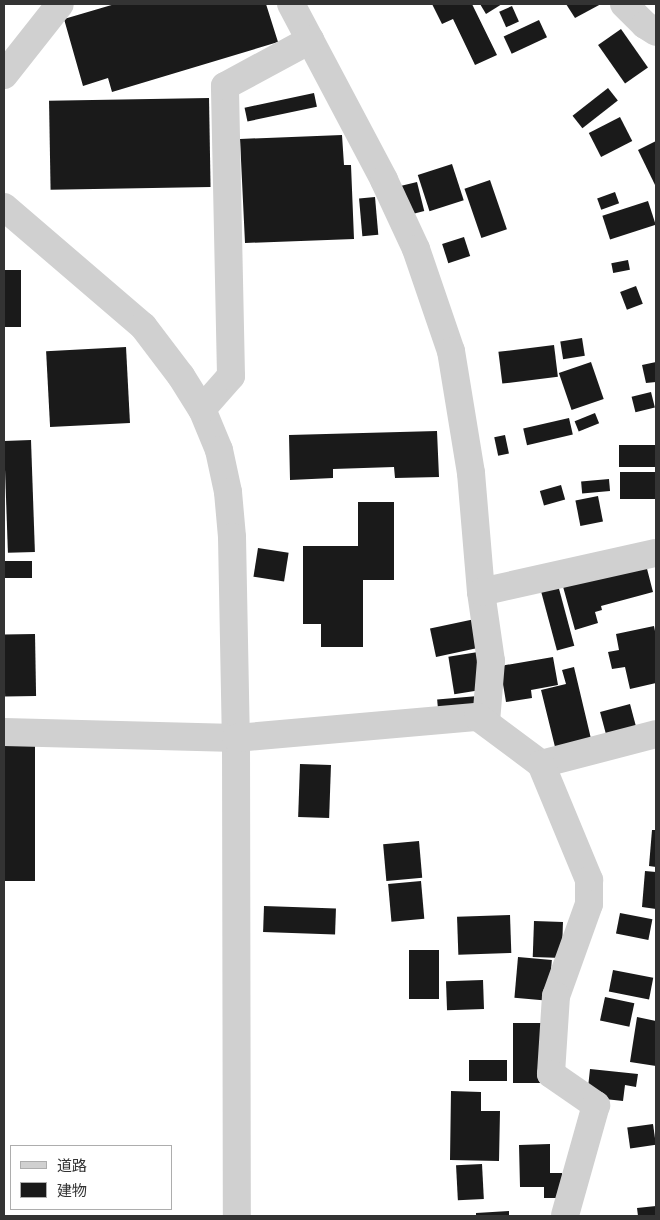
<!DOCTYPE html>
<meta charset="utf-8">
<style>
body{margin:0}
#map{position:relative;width:660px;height:1220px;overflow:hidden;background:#fff;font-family:Helvetica,"Noto Sans JP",sans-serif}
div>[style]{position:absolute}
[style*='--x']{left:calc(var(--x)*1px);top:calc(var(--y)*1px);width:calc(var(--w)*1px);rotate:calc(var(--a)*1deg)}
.building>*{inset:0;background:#1a1a1a;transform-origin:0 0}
.minor>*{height:28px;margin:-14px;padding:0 14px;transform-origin:14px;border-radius:14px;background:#d0d0d0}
span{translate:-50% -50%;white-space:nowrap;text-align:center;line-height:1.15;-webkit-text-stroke:5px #fff;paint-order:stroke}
.frame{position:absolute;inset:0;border:5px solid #333;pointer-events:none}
.legend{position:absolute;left:10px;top:1145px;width:162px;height:65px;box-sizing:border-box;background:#fff;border:1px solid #adadad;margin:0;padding:6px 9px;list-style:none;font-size:15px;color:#333}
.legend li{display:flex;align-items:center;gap:10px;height:25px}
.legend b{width:25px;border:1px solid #adadad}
</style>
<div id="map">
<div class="building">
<i style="clip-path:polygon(115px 4px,266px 4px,278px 42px,112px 92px,108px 78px,83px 86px,64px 19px)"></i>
<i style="clip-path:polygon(432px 4px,472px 4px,497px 55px,475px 65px,453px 19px,442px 24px)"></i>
<i style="clip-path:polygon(480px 4px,502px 4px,486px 14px)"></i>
<i style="clip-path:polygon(566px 4px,601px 4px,575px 18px)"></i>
<i style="left:512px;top:6px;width:17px;height:14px;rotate:66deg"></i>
<i style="left:539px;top:20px;width:19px;height:39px;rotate:65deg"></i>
<i style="left:621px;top:29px;width:47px;height:28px;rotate:55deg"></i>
<i style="left:608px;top:88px;width:16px;height:45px;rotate:52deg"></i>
<i style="left:314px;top:93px;width:14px;height:71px;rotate:78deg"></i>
<i style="left:209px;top:98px;width:89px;height:160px;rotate:89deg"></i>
<i style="left:620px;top:117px;width:27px;height:35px;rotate:63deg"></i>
<i style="clip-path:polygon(342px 135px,344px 165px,351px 165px,354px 239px,245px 243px,240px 139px)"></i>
<i style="clip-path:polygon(656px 141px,656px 187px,638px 150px)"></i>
<i style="left:452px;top:164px;width:38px;height:36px;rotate:72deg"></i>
<i style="left:490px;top:180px;width:52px;height:27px;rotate:71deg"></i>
<i style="left:417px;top:182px;width:30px;height:16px;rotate:76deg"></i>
<i style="left:615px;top:192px;width:12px;height:19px;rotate:70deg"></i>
<i style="left:375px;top:197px;width:38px;height:16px;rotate:85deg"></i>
<i style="left:648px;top:201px;width:25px;height:48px;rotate:72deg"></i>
<i style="left:464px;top:237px;width:20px;height:23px;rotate:72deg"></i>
<i style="left:628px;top:260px;width:10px;height:17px;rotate:79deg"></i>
<i style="left:4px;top:270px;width:17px;height:57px"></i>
<i style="left:636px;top:286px;width:19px;height:17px;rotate:69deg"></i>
<i style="left:582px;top:338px;width:18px;height:22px;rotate:81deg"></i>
<i style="left:554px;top:345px;width:32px;height:56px;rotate:83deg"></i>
<i style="left:126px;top:347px;width:76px;height:80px;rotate:87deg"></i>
<i style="left:591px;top:362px;width:39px;height:34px;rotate:71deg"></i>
<i style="clip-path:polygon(656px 362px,656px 382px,646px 383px,642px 365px)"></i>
<i style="left:651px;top:392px;width:16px;height:20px;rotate:76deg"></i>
<i style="left:595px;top:413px;width:11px;height:22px;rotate:68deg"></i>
<i style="left:569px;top:418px;width:17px;height:47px;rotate:77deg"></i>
<i style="clip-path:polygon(437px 431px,439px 477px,395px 478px,394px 467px,333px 469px,333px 478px,290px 480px,289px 435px)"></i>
<i style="left:505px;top:435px;width:19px;height:11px;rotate:78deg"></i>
<i style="left:31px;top:440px;width:112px;height:27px;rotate:88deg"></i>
<i style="left:656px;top:445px;width:22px;height:37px;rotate:90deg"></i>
<i style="left:656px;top:472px;width:27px;height:36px;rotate:90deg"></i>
<i style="left:609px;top:479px;width:12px;height:28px;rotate:85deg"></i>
<i style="left:561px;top:485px;width:15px;height:22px;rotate:74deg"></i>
<i style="left:598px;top:496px;width:26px;height:23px;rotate:79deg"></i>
<i style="clip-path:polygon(358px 502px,394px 502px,394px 580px,363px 580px,363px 647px,321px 647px,321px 624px,303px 624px,303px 546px,358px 546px)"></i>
<i style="left:258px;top:548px;width:31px;height:29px;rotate:9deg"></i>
<i style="left:4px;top:561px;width:28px;height:17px"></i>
<i style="clip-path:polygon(645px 561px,653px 592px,601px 606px,602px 610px,595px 612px,598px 623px,575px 630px,562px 583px)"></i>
<i style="left:558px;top:585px;width:63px;height:18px;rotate:75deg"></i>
<i style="left:475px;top:619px;width:29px;height:46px;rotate:78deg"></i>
<i style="clip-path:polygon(654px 626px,656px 636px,656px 683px,630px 689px,625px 667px,612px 669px,608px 652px,619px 650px,616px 634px)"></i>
<i style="left:35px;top:634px;width:62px;height:31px;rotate:89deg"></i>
<i style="left:478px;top:652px;width:38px;height:30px;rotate:81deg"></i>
<i style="clip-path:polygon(553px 657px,558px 685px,531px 690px,532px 698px,506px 702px,500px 666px)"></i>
<i style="clip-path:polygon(574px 667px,592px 743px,556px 751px,541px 690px,566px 684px,562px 670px)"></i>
<i style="left:478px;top:696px;width:12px;height:41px;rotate:85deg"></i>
<i style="left:630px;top:704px;width:24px;height:31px;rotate:75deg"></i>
<i style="left:4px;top:742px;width:31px;height:139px"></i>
<i style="left:300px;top:764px;width:31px;height:53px;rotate:2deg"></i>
<i style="clip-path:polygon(652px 830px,656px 830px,656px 867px,649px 866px)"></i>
<i style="left:419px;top:841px;width:37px;height:36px;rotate:85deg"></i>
<i style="clip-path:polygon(645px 871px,656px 872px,656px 909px,642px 907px)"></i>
<i style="left:421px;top:881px;width:38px;height:33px;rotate:85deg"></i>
<i style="left:264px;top:906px;width:72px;height:26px;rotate:2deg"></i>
<i style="left:620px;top:913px;width:33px;height:21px;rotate:11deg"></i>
<i style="left:510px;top:915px;width:38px;height:53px;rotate:88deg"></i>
<i style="left:534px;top:921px;width:29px;height:36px;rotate:2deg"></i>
<i style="left:409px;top:950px;width:30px;height:49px"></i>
<i style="left:518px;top:957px;width:34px;height:41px;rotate:5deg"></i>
<i style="left:613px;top:970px;width:41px;height:22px;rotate:11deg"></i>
<i style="left:483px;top:980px;width:29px;height:37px;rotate:88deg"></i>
<i style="left:605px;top:997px;width:30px;height:24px;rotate:12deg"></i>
<i style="clip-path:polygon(637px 1017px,656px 1021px,656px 1066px,630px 1062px)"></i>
<i style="left:513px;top:1023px;width:30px;height:60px"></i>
<i style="left:469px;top:1060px;width:38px;height:21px"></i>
<i style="clip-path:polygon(590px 1069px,638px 1074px,636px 1087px,625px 1085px,623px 1101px,587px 1097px)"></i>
<i style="clip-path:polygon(451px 1091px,481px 1092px,481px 1111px,500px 1111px,499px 1161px,450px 1160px)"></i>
<i style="left:653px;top:1124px;width:21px;height:26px;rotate:82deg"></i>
<i style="clip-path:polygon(550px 1144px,550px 1173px,562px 1173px,562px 1198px,544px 1198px,544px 1187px,520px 1187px,519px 1145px)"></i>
<i style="left:482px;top:1164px;width:35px;height:26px;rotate:87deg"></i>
<i style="clip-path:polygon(656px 1206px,656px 1216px,638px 1216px,637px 1208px)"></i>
<i style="clip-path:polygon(509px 1211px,509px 1216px,476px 1216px,476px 1213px)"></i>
</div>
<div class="minor">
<i style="--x:291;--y:4;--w:199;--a:62.1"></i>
<i style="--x:384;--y:180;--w:76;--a:65.1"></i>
<i style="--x:416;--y:249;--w:108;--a:71.1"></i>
<i style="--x:451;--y:351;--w:124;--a:80.7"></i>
<i style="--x:471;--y:473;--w:119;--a:85.2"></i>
<i style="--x:481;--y:592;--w:70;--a:81.8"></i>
<i style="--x:491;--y:661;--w:61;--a:94.7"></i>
<i style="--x:624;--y:4;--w:30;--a:45"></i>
<i style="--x:645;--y:25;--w:13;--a:32"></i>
<i style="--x:4;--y:75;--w:90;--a:-51.7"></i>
<i style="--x:4;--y:207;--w:183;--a:40.6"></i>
<i style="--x:143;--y:326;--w:63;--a:52.8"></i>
<i style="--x:181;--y:376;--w:39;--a:58"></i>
<i style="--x:202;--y:409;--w:44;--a:67.5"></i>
<i style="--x:219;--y:450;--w:43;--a:77.9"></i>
<i style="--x:228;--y:492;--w:45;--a:84.9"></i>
<i style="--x:232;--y:537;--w:201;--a:88.9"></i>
<i style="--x:236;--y:738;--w:478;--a:89.9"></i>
<i style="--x:202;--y:409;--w:44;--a:-48.7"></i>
<i style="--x:231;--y:376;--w:290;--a:-91.2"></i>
<i style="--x:225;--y:86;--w:97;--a:-28.4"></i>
<i style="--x:481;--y:592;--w:179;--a:-12.6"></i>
<i style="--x:4;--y:732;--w:232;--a:1.5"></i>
<i style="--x:236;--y:738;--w:243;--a:-5"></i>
<i style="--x:478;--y:717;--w:79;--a:36.7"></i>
<i style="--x:541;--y:764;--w:119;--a:-14.6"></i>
<i style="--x:541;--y:764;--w:126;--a:67.5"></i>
<i style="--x:589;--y:880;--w:24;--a:90"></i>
<i style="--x:589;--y:904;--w:98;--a:109.7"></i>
<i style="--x:556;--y:996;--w:78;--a:93.7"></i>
<i style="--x:551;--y:1074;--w:55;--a:34.6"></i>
<i style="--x:596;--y:1105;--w:114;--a:105.7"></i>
</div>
<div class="frame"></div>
<ul class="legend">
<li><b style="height:6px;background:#d0d0d0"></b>道路</li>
<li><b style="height:14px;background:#1a1a1a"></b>建物</li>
</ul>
</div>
